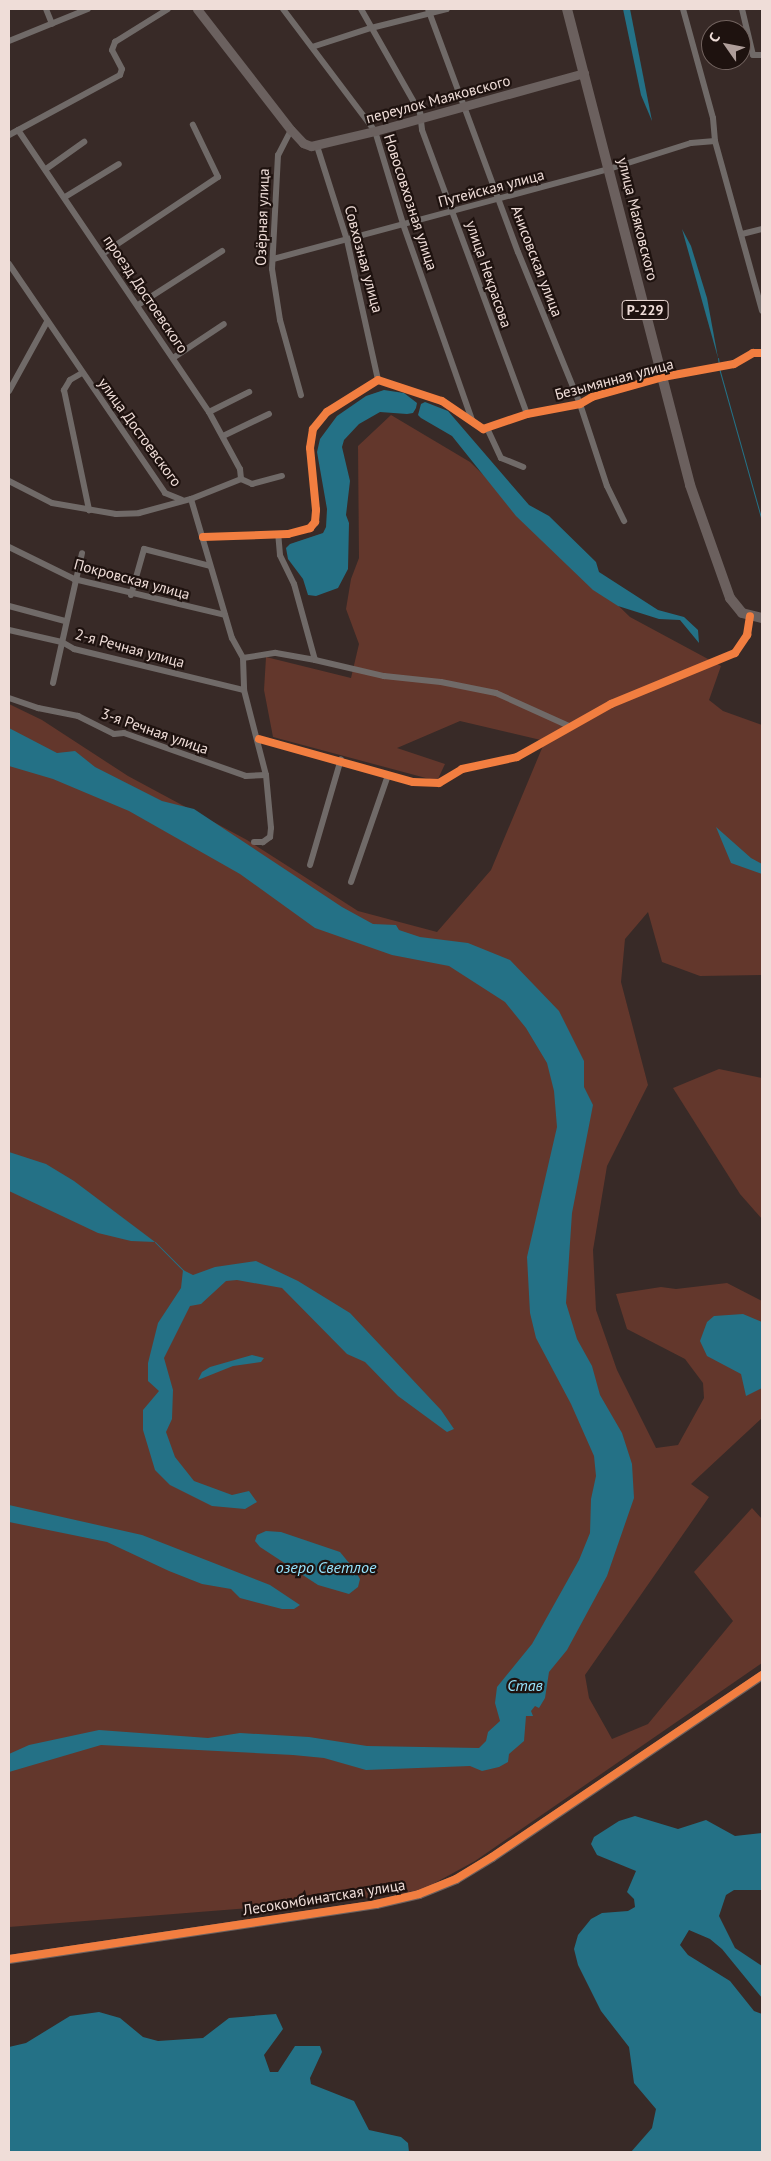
<!DOCTYPE html>
<meta charset="utf-8">
<style>
body{margin:0}
#map{position:relative;width:771px;height:2161px;overflow:hidden;background:#382a27;font-family:"PT Sans",sans-serif}
div>[style]{position:absolute}
[style*='--x']{left:calc(var(--x)*1px);top:calc(var(--y)*1px);width:calc(var(--w)*1px);rotate:calc(var(--a)*1deg)}
.green>*{inset:0;background:#63372c}
.water>*{inset:0;background:#247186}
.stream>*{height:1px;margin:-0.5px;padding:0 0.5px;transform-origin:0.5px;border-radius:0.5px;background:#247186}
.street>*{height:6px;margin:-3px;padding:0 3px;transform-origin:3px;border-radius:3px;background:#706a68}
.secondary>*{height:9px;margin:-4.5px;padding:0 4.5px;transform-origin:4.5px;border-radius:4.5px;background:#6b615f}
.primary>*{height:10px;margin:-5px;padding:0 5px;transform-origin:5px;border-radius:5px;background:#6b605e}
.cycleway>*{height:8px;margin:-4px;padding:0 4px;transform-origin:4px;border-radius:4px;background:#f27e40}
span{translate:-50% -50%;white-space:nowrap;text-align:center;line-height:1.15;-webkit-text-stroke:4.5px #1e120f;paint-order:stroke}
.shield-label span{padding:1px 4px;background:#1e120f;border:1px solid;border-radius:4px;-webkit-text-stroke-width:0}
.shield-label{font-size:14px;color:#efddd8;font-weight:700}
.street-label{font-size:15px;color:#efddd8}
.water-label{font-size:16px;color:#97e3fc;font-style:italic}
.frame{position:absolute;inset:0;border:10px solid #efddd8;pointer-events:none}
.north{position:absolute;left:701px;top:20px;width:50px;height:50px;box-sizing:border-box;background:#1e120f;border:1px solid #72635f;border-radius:50%;rotate:303deg;font-size:14px;font-weight:700;line-height:20px;text-align:center;color:#efddd8}
.north::after{content:'';display:block;margin:auto;width:18px;height:22px;background:#af9e9a;clip-path:polygon(50% 0,100% 100%,50% 72%,0 100%)}
</style>
<div id="map">
<div class="green">
<i style="clip-path:polygon(391px 415px,470px 462px,630px 617px,721px 666px,709px 700px,723px 711px,762px 725px,762px 975px,700px 976px,662px 962px,648px 912px,625px 939px,621px 982px,648px 1085px,607px 1166px,593px 1250px,596px 1310px,617px 1370px,656px 1448px,678px 1445px,704px 1398px,703px 1383px,685px 1359px,627px 1329px,616px 1294px,661px 1287px,676px 1289px,727px 1283px,762px 1301px,762px 1418px,691px 1484px,709px 1497px,585px 1675px,589px 1698px,612px 1739px,648px 1724px,733px 1621px,694px 1572px,752px 1508px,762px 1519px,762px 1663px,475px 1861px,422px 1890px,351px 1900px,9px 1927px,9px 704px,42px 720px,128px 776px,247px 840px,358px 911px,437px 932px,491px 870px,545px 741px,460px 721px,397px 748px,445px 764px,437px 781px,273px 737px,264px 690px,266px 657px,351px 678px,359px 644px,346px 609px,351px 579px,359px 558px,358px 446px)"></i>
<i style="clip-path:polygon(719px 1069px,762px 1078px,762px 1219px,740px 1194px,673px 1088px)"></i>
</div>
<div class="water">
<i style="clip-path:polygon(623px 9px,630px 9px,652px 121px,641px 95px)"></i>
<i style="clip-path:polygon(682px 229px,691px 246px,707px 298px,718px 358px)"></i>
<i style="clip-path:polygon(384px 390px,404px 393px,417px 403px,416px 408px,413px 413px,407px 414px,380px 412px,359px 424px,344px 440px,342px 447px,350px 481px,346px 515px,349px 523px,348px 569px,338px 588px,316px 596px,308px 595px,303px 579px,288px 559px,286px 548px,290px 544px,323px 533px,326px 527px,327px 509px,317px 452px,320px 439px,337px 416px,366px 396px)"></i>
<i style="clip-path:polygon(425px 402px,448px 411px,529px 505px,549px 516px,596px 562px,599px 572px,658px 610px,684px 617px,698px 630px,699px 643px,680px 620px,659px 619px,618px 606px,593px 590px,516px 516px,452px 436px,421px 418px,418px 415px,421px 404px)"></i>
<i style="clip-path:polygon(9px 728px,57px 753px,75px 751px,95px 767px,162px 801px,194px 809px,342px 907px,373px 924px,396px 925px,399px 930px,420px 937px,468px 943px,510px 960px,559px 1011px,584px 1061px,584px 1087px,593px 1105px,572px 1213px,566px 1303px,577px 1339px,592px 1366px,600px 1395px,622px 1433px,632px 1464px,634px 1498px,607px 1576px,567px 1650px,549px 1672px,545px 1698px,539px 1708px,535px 1706px,531px 1711px,533px 1716px,526px 1716px,524px 1741px,509px 1754px,508px 1762px,499px 1767px,482px 1771px,470px 1766px,366px 1770px,324px 1758px,293px 1755px,101px 1745px,9px 1772px,9px 1754px,29px 1745px,99px 1730px,208px 1738px,240px 1733px,309px 1737px,367px 1746px,479px 1748px,486px 1741px,488px 1732px,500px 1721px,495px 1703px,497px 1687px,532px 1644px,579px 1560px,590px 1533px,591px 1499px,596px 1476px,594px 1456px,571px 1404px,536px 1338px,530px 1313px,527px 1257px,557px 1127px,554px 1091px,547px 1063px,526px 1028px,505px 1002px,449px 966px,392px 955px,315px 928px,240px 874px,129px 811px,53px 779px,9px 766px)"></i>
<i style="clip-path:polygon(716px 827px,751px 858px,762px 864px,762px 874px,731px 863px)"></i>
<i style="clip-path:polygon(9px 1152px,46px 1164px,74px 1181px,155px 1242px,131px 1241px,98px 1233px,9px 1191px)"></i>
<i style="clip-path:polygon(256px 1261px,298px 1281px,350px 1313px,441px 1410px,454px 1429px,447px 1432px,398px 1396px,365px 1362px,347px 1354px,282px 1288px,237px 1280px,226px 1281px,201px 1304px,190px 1306px,164px 1358px,173px 1390px,172px 1419px,166px 1432px,175px 1457px,194px 1481px,232px 1495px,249px 1491px,257px 1502px,245px 1509px,212px 1506px,170px 1485px,155px 1470px,143px 1430px,143px 1410px,159px 1391px,148px 1381px,148px 1363px,158px 1323px,181px 1288px,183px 1270px,193px 1275px,215px 1267px)"></i>
<i style="clip-path:polygon(743px 1314px,762px 1322px,762px 1388px,746px 1396px,741px 1374px,707px 1356px,700px 1341px,707px 1322px,714px 1316px)"></i>
<i style="clip-path:polygon(252px 1355px,264px 1358px,261px 1362px,233px 1366px,198px 1380px,202px 1372px,210px 1367px)"></i>
<i style="clip-path:polygon(9px 1505px,142px 1535px,270px 1585px,300px 1605px,294px 1609px,282px 1609px,240px 1598px,231px 1589px,202px 1584px,169px 1571px,107px 1542px,9px 1522px)"></i>
<i style="clip-path:polygon(266px 1531px,281px 1532px,340px 1552px,354px 1569px,360px 1579px,358px 1587px,349px 1594px,318px 1585px,260px 1547px,255px 1541px,257px 1535px)"></i>
<i style="clip-path:polygon(635px 1816px,678px 1829px,706px 1820px,735px 1836px,762px 1833px,762px 1890px,734px 1890px,726px 1895px,719px 1916px,735px 1948px,762px 1966px,762px 1998px,722px 1949px,710px 1939px,689px 1930px,680px 1945px,688px 1955px,730px 1981px,754px 2011px,762px 2014px,762px 2152px,631px 2152px,652px 2128px,656px 2109px,634px 2083px,629px 2047px,601px 2011px,578px 1965px,574px 1949px,578px 1935px,591px 1919px,602px 1913px,628px 1911px,635px 1907px,634px 1899px,627px 1892px,636px 1871px,597px 1855px,591px 1844px,594px 1837px,619px 1821px)"></i>
<i style="clip-path:polygon(99px 2012px,120px 2018px,143px 2037px,158px 2041px,203px 2038px,229px 2018px,276px 2014px,283px 2029px,264px 2055px,270px 2072px,278px 2072px,295px 2046px,320px 2046px,322px 2052px,310px 2078px,311px 2084px,354px 2101px,369px 2130px,401px 2137px,408px 2143px,409px 2152px,9px 2152px,9px 2047px,26px 2043px,70px 2016px)"></i>
</div>
<div class="stream">
<i style="--x:718;--y:358;--w:6;--a:81"></i>
<i style="--x:719;--y:368;--w:159;--a:74.3"></i>
<i style="--x:155;--y:1242;--w:40;--a:45"></i>
</div>
<div class="street">
<i style="--x:46;--y:9;--w:16;--a:68"></i>
<i style="--x:283;--y:9;--w:153;--a:53"></i>
<i style="--x:375;--y:131;--w:97;--a:73.2"></i>
<i style="--x:403;--y:224;--w:211;--a:70.6"></i>
<i style="--x:361;--y:9;--w:120;--a:60.4"></i>
<i style="--x:420;--y:113;--w:17;--a:83"></i>
<i style="--x:422;--y:130;--w:303;--a:69.7"></i>
<i style="--x:428;--y:9;--w:259;--a:69.7"></i>
<i style="--x:518;--y:252;--w:164;--a:67.8"></i>
<i style="--x:580;--y:404;--w:86;--a:71.8"></i>
<i style="--x:607;--y:486;--w:39;--a:64"></i>
<i style="--x:683;--y:9;--w:113;--a:74.6"></i>
<i style="--x:713;--y:118;--w:23;--a:85"></i>
<i style="--x:715;--y:141;--w:176;--a:74.5"></i>
<i style="--x:742;--y:9;--w:47;--a:76.6"></i>
<i style="--x:753;--y:55;--w:9;--a:0"></i>
<i style="--x:9;--y:41;--w:85;--a:-22.1"></i>
<i style="--x:312;--y:47;--w:62;--a:-17.9"></i>
<i style="--x:371;--y:28;--w:78;--a:-14"></i>
<i style="--x:18;--y:130;--w:341;--a:55.9"></i>
<i style="--x:209;--y:412;--w:65;--a:61.5"></i>
<i style="--x:240;--y:469;--w:10;--a:84"></i>
<i style="--x:291;--y:130;--w:28;--a:117"></i>
<i style="--x:278;--y:155;--w:114;--a:93"></i>
<i style="--x:272;--y:269;--w:52;--a:81.1"></i>
<i style="--x:280;--y:320;--w:78;--a:74.4"></i>
<i style="--x:9;--y:135;--w:126;--a:-28.4"></i>
<i style="--x:120;--y:75;--w:6;--a:-72"></i>
<i style="--x:122;--y:69;--w:21;--a:-118"></i>
<i style="--x:112;--y:50;--w:9;--a:-69"></i>
<i style="--x:115;--y:42;--w:62;--a:-31.9"></i>
<i style="--x:317;--y:146;--w:99;--a:72.3"></i>
<i style="--x:347;--y:240;--w:143;--a:77.5"></i>
<i style="--x:46;--y:169;--w:47;--a:-35.4"></i>
<i style="--x:65;--y:197;--w:63;--a:-31.4"></i>
<i style="--x:742;--y:234;--w:21;--a:-14"></i>
<i style="--x:104;--y:253;--w:137;--a:-33.7"></i>
<i style="--x:218;--y:177;--w:58;--a:-115.7"></i>
<i style="--x:273;--y:259;--w:348;--a:-15"></i>
<i style="--x:609;--y:169;--w:86;--a:-17.6"></i>
<i style="--x:691;--y:143;--w:24;--a:-5"></i>
<i style="--x:9;--y:264;--w:277;--a:55.7"></i>
<i style="--x:165;--y:493;--w:18;--a:22"></i>
<i style="--x:138;--y:305;--w:100;--a:-32.7"></i>
<i style="--x:173;--y:358;--w:61;--a:-33.7"></i>
<i style="--x:82;--y:373;--w:14;--a:150"></i>
<i style="--x:70;--y:380;--w:12;--a:121"></i>
<i style="--x:64;--y:390;--w:123;--a:78.2"></i>
<i style="--x:9;--y:391;--w:79;--a:-61.2"></i>
<i style="--x:209;--y:412;--w:45;--a:-26.6"></i>
<i style="--x:487;--y:428;--w:33;--a:65"></i>
<i style="--x:501;--y:458;--w:24;--a:22"></i>
<i style="--x:223;--y:436;--w:51;--a:-25.6"></i>
<i style="--x:9;--y:481;--w:48;--a:27.1"></i>
<i style="--x:52;--y:503;--w:65;--a:9.8"></i>
<i style="--x:116;--y:514;--w:23;--a:-2"></i>
<i style="--x:139;--y:513;--w:54;--a:-15.1"></i>
<i style="--x:191;--y:499;--w:54;--a:-21.8"></i>
<i style="--x:241;--y:479;--w:12;--a:24"></i>
<i style="--x:252;--y:484;--w:31;--a:-15"></i>
<i style="--x:191;--y:499;--w:145;--a:73.6"></i>
<i style="--x:232;--y:638;--w:23;--a:61"></i>
<i style="--x:243;--y:658;--w:32;--a:88"></i>
<i style="--x:244;--y:690;--w:88;--a:75.5"></i>
<i style="--x:266;--y:775;--w:53;--a:84.6"></i>
<i style="--x:271;--y:828;--w:9;--a:96"></i>
<i style="--x:270;--y:837;--w:9;--a:144"></i>
<i style="--x:263;--y:842;--w:9;--a:180"></i>
<i style="--x:203;--y:537;--w:85;--a:-2"></i>
<i style="--x:288;--y:534;--w:23;--a:-15"></i>
<i style="--x:310;--y:528;--w:8;--a:-50"></i>
<i style="--x:315;--y:522;--w:12;--a:-85"></i>
<i style="--x:316;--y:510;--w:62;--a:-95.5"></i>
<i style="--x:310;--y:448;--w:19;--a:-81"></i>
<i style="--x:313;--y:429;--w:22;--a:-51"></i>
<i style="--x:327;--y:412;--w:60;--a:-32.1"></i>
<i style="--x:378;--y:380;--w:67;--a:18.2"></i>
<i style="--x:442;--y:401;--w:50;--a:34.3"></i>
<i style="--x:483;--y:429;--w:46;--a:-18.8"></i>
<i style="--x:527;--y:414;--w:54;--a:-10.7"></i>
<i style="--x:580;--y:404;--w:14;--a:-30"></i>
<i style="--x:592;--y:397;--w:74;--a:-15.7"></i>
<i style="--x:663;--y:377;--w:72;--a:-10.4"></i>
<i style="--x:734;--y:364;--w:22;--a:-30"></i>
<i style="--x:753;--y:353;--w:9;--a:0"></i>
<i style="--x:9;--y:547;--w:72;--a:26.2"></i>
<i style="--x:74;--y:579;--w:155;--a:13.4"></i>
<i style="--x:131;--y:595;--w:48;--a:-74.2"></i>
<i style="--x:144;--y:549;--w:68;--a:14.4"></i>
<i style="--x:9;--y:606;--w:58;--a:15"></i>
<i style="--x:9;--y:630;--w:54;--a:12.8"></i>
<i style="--x:62;--y:642;--w:14;--a:30"></i>
<i style="--x:74;--y:649;--w:175;--a:13.6"></i>
<i style="--x:243;--y:658;--w:33;--a:-9"></i>
<i style="--x:276;--y:653;--w:40;--a:10"></i>
<i style="--x:315;--y:660;--w:79;--a:-105.4"></i>
<i style="--x:294;--y:584;--w:32;--a:-116"></i>
<i style="--x:280;--y:555;--w:21;--a:-95"></i>
<i style="--x:315;--y:660;--w:71;--a:13.1"></i>
<i style="--x:384;--y:676;--w:57;--a:6"></i>
<i style="--x:441;--y:682;--w:56;--a:11.3"></i>
<i style="--x:496;--y:693;--w:80;--a:24.3"></i>
<i style="--x:53;--y:683;--w:133;--a:-77.4"></i>
<i style="--x:9;--y:698;--w:31;--a:19"></i>
<i style="--x:38;--y:708;--w:41;--a:11.3"></i>
<i style="--x:78;--y:716;--w:40;--a:26.6"></i>
<i style="--x:114;--y:734;--w:10;--a:-6"></i>
<i style="--x:124;--y:733;--w:129;--a:19.4"></i>
<i style="--x:246;--y:776;--w:20;--a:-3"></i>
<i style="--x:259;--y:739;--w:160;--a:15.6"></i>
<i style="--x:413;--y:782;--w:26;--a:2"></i>
<i style="--x:439;--y:783;--w:27;--a:-31"></i>
<i style="--x:462;--y:769;--w:56;--a:-12.3"></i>
<i style="--x:517;--y:757;--w:108;--a:-29.4"></i>
<i style="--x:611;--y:704;--w:134;--a:-22.4"></i>
<i style="--x:735;--y:653;--w:22;--a:-56"></i>
<i style="--x:747;--y:635;--w:19;--a:-81"></i>
<i style="--x:310;--y:865;--w:110;--a:-73.7"></i>
<i style="--x:351;--y:882;--w:113;--a:-70.9"></i>
</div>
<div class="secondary">
<i style="--x:197;--y:9;--w:153;--a:52.2"></i>
<i style="--x:291;--y:130;--w:18;--a:47"></i>
<i style="--x:303;--y:143;--w:9;--a:21"></i>
<i style="--x:311;--y:146;--w:66;--a:-13.2"></i>
<i style="--x:375;--y:131;--w:217;--a:-15.5"></i>
<i style="--x:9;--y:1959;--w:371;--a:-8.5"></i>
<i style="--x:376;--y:1904;--w:44;--a:-13.1"></i>
<i style="--x:419;--y:1894;--w:40;--a:-22"></i>
<i style="--x:456;--y:1879;--w:42;--a:-31.4"></i>
<i style="--x:492;--y:1857;--w:326;--a:-34"></i>
</div>
<div class="primary">
<i style="--x:567;--y:9;--w:492;--a:75.5"></i>
<i style="--x:690;--y:485;--w:120;--a:70.5"></i>
<i style="--x:730;--y:598;--w:19;--a:51"></i>
<i style="--x:742;--y:613;--w:21;--a:14"></i>
</div>
<div class="cycleway">
<i style="--x:203;--y:537;--w:85;--a:-2"></i>
<i style="--x:288;--y:534;--w:23;--a:-15"></i>
<i style="--x:310;--y:528;--w:8;--a:-50"></i>
<i style="--x:315;--y:522;--w:12;--a:-85"></i>
<i style="--x:316;--y:510;--w:62;--a:-95.5"></i>
<i style="--x:310;--y:448;--w:19;--a:-81"></i>
<i style="--x:313;--y:429;--w:22;--a:-51"></i>
<i style="--x:327;--y:412;--w:60;--a:-32.1"></i>
<i style="--x:378;--y:380;--w:67;--a:18.2"></i>
<i style="--x:442;--y:401;--w:50;--a:34.3"></i>
<i style="--x:483;--y:429;--w:46;--a:-18.8"></i>
<i style="--x:527;--y:414;--w:54;--a:-10.7"></i>
<i style="--x:580;--y:404;--w:14;--a:-30"></i>
<i style="--x:592;--y:397;--w:74;--a:-15.7"></i>
<i style="--x:663;--y:377;--w:72;--a:-10.4"></i>
<i style="--x:734;--y:364;--w:22;--a:-30"></i>
<i style="--x:753;--y:353;--w:9;--a:0"></i>
<i style="--x:259;--y:739;--w:160;--a:15.6"></i>
<i style="--x:413;--y:782;--w:26;--a:2"></i>
<i style="--x:439;--y:783;--w:27;--a:-31"></i>
<i style="--x:462;--y:769;--w:56;--a:-12.3"></i>
<i style="--x:517;--y:757;--w:108;--a:-29.4"></i>
<i style="--x:611;--y:704;--w:134;--a:-22.4"></i>
<i style="--x:735;--y:653;--w:22;--a:-56"></i>
<i style="--x:747;--y:635;--w:19;--a:-81"></i>
<i style="--x:9;--y:1959;--w:371;--a:-8.5"></i>
<i style="--x:376;--y:1904;--w:44;--a:-13.1"></i>
<i style="--x:419;--y:1894;--w:40;--a:-22"></i>
<i style="--x:456;--y:1879;--w:42;--a:-31.4"></i>
<i style="--x:492;--y:1857;--w:326;--a:-34"></i>
</div>
<div class="shield-label">
<span style="left:645px;top:310px">Р-229</span>
</div>
<div class="street-label">
<span style="left:438px;top:99px;rotate:-15deg">переулок Маяковского</span>
<span style="left:491px;top:188px;rotate:-15deg">Путейская улица</span>
<span style="left:411px;top:202px;rotate:72deg">Новосовхозная улица</span>
<span style="left:262px;top:217px;rotate:-88deg">Озёрная улица</span>
<span style="left:638px;top:219px;rotate:76deg">улица Маяковского</span>
<span style="left:364px;top:259px;rotate:75deg">Совхозная улица</span>
<span style="left:537px;top:261px;rotate:69deg">Анисовская улица</span>
<span style="left:489px;top:274px;rotate:71deg">улица Некрасова</span>
<span style="left:146px;top:294px;rotate:56deg">проезд Достоевского</span>
<span style="left:614px;top:379px;rotate:-15deg">Безымянная улица</span>
<span style="left:140px;top:432px;rotate:54deg">улица Достоевского</span>
<span style="left:132px;top:579px;rotate:15deg">Покровская улица</span>
<span style="left:130px;top:648px;rotate:15deg">2-я Речная улица</span>
<span style="left:155px;top:731px;rotate:19deg">3-я Речная улица</span>
<span style="left:324px;top:1897px;rotate:-9deg">Лесокомбинатская улица</span>
</div>
<div class="water-label">
<span style="left:326px;top:1567px">озеро Светлое</span>
<span style="left:525px;top:1685px">Став</span>
</div>
<div class="frame"></div>
<div class="north">С</div>
</div>
